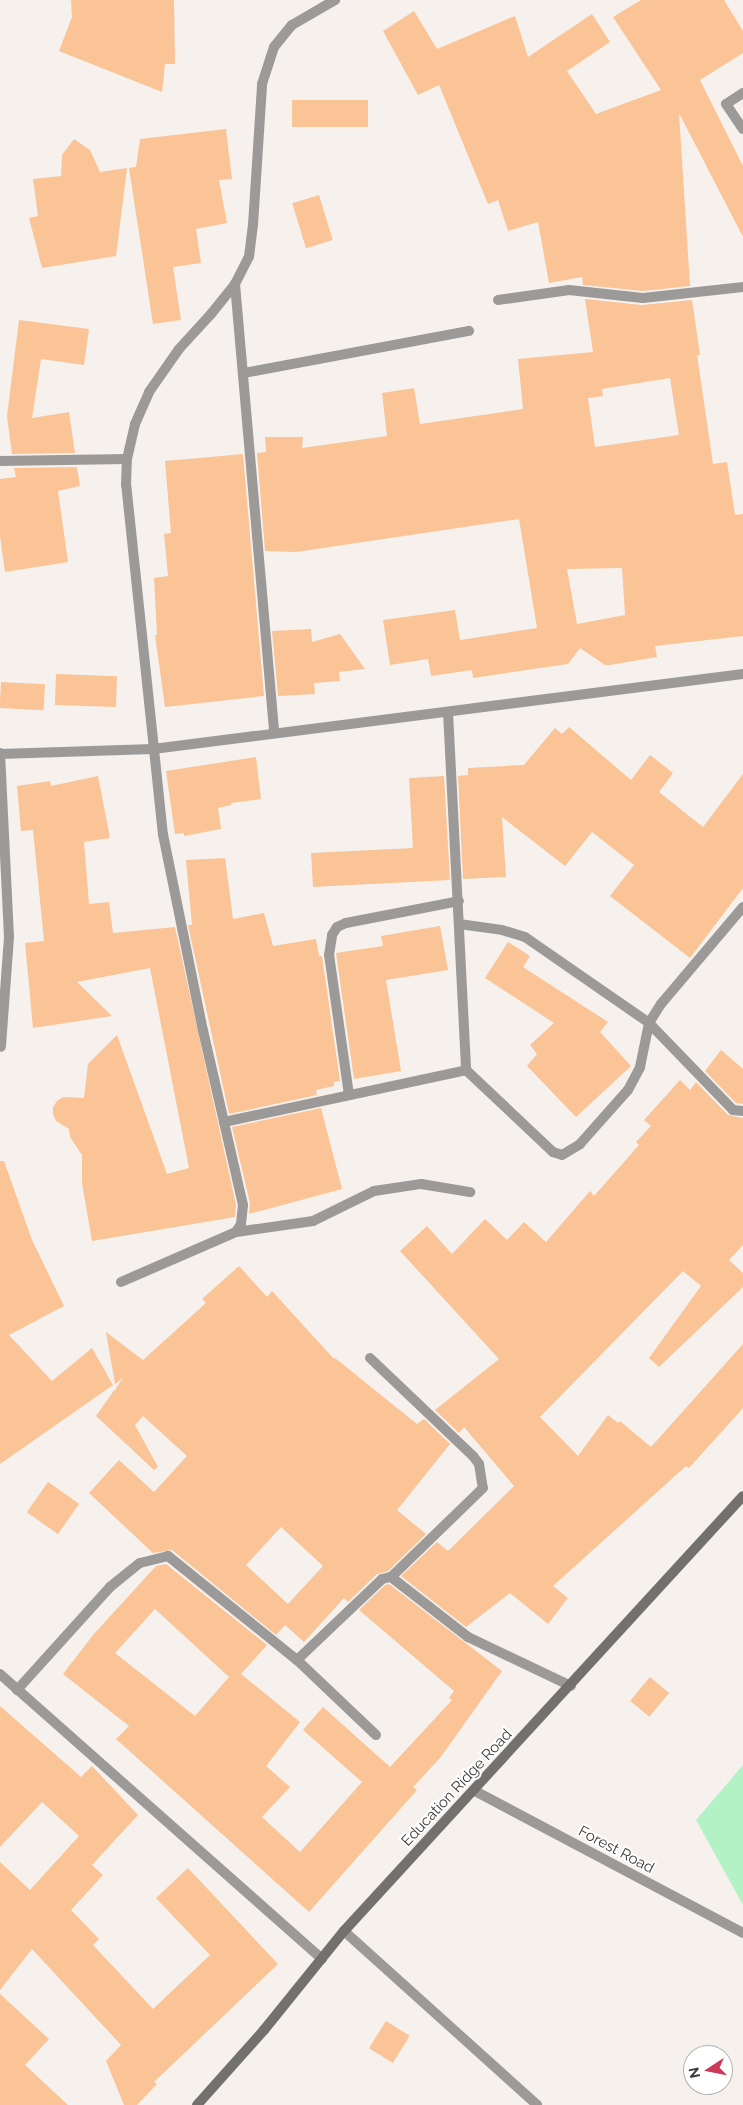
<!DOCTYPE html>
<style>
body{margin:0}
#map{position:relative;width:743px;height:2105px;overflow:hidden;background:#f6f1ed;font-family:Raleway,sans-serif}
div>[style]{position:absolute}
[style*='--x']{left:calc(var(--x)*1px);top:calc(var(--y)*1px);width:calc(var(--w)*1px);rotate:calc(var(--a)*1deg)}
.green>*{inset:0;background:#b2f2c4}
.building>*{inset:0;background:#fac496;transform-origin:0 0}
.lane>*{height:10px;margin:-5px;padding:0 5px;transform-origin:5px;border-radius:5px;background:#9c9a99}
.street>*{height:10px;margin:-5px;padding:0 5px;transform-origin:5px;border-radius:5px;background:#9c9a99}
.secondary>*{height:10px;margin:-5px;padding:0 5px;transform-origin:5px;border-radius:5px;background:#73716e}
span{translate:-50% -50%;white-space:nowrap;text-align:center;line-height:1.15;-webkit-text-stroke:4px #fff;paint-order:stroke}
.street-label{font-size:15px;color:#3d3b39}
.north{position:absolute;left:683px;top:2045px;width:50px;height:50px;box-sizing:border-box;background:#fff;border:1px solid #b1b1b0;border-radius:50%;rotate:259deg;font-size:14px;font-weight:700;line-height:20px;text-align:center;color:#3d3b39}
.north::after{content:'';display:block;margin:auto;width:18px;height:22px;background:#ca3b59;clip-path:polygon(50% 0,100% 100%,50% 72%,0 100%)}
</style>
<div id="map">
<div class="green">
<i style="clip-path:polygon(743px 1765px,743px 1905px,696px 1820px)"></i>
</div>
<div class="building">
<i style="clip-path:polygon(71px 0,174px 0,175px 64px,165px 64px,162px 92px,59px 51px,72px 17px)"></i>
<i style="clip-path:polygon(641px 0,724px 0,743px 31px,743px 53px,700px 80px,743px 166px,743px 237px,679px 113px,690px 286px,643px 291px,583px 285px,582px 277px,549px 283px,538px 222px,508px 231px,498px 200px,488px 204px,439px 85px,418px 95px,383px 31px,414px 11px,437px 49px,515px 16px,528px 57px,592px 14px,610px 42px,567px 71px,596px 114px,661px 90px,613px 17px)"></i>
<i style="left:368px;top:100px;width:27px;height:76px;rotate:90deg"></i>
<i style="clip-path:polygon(226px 129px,232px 179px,219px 180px,227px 223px,196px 229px,201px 263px,173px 267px,181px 320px,153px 324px,129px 168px,136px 167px,140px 139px)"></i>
<i style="clip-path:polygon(74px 139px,90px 150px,100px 172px,127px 168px,116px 256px,42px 268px,29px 218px,38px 216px,33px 179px,61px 176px,62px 155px)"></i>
<i style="left:319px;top:195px;width:47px;height:28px;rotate:73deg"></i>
<i style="clip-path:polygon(evenodd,585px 299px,642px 305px,692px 300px,700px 355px,697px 355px,713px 464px,727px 462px,735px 515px,743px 514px,743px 636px,655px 646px,657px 657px,610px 665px,605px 665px,580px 648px,568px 664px,473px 678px,472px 670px,431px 676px,428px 659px,390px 665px,383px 620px,455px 610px,460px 640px,537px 628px,519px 519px,296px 552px,265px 551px,257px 453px,266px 452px,265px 437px,303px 437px,302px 448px,387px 436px,382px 393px,414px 388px,420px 424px,523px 409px,518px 359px,593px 352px,585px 299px,670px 378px,679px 435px,595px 447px,588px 398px,603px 396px,602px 389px,670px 378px,585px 299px,622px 568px,625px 615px,577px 624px,567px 569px,622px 568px)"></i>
<i style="clip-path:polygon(19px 320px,89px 329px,84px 365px,41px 359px,32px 418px,69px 412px,75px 453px,12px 454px,7px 416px)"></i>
<i style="clip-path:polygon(243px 454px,264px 696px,165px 707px,155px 635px,157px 635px,154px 578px,168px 576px,164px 534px,171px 533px,165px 461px)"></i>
<i style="clip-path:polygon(77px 467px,80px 486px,58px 491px,68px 562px,5px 572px,0 536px,0 479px,16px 477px,14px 468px)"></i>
<i style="clip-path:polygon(311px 629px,312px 642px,340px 634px,365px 669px,339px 672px,340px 681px,314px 683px,315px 694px,278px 696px,272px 631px)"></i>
<i style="left:56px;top:674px;width:61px;height:31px;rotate:2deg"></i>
<i style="left:1px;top:682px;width:44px;height:26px;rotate:3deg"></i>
<i style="clip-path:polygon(569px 727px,631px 780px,650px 755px,673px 773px,659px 792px,703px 827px,743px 774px,743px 888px,690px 958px,610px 896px,634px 865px,592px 832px,565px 866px,502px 817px,506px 877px,463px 879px,458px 776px,468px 775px,468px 768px,524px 765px,555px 728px,562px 734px)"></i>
<i style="clip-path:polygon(256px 757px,261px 799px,231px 803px,231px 805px,218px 808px,221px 829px,184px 836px,184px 833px,175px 834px,166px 771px)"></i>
<i style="clip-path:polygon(98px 776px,110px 838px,84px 842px,89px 904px,109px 902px,113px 933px,175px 927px,236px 1205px,235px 1217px,92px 1241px,82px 1183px,82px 1155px,70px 1137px,69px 1129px,56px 1121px,53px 1114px,53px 1107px,57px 1101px,63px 1097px,84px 1098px,88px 1064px,117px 1035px,167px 1174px,189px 1168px,150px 968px,77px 982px,112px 1016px,33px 1028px,25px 943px,44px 941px,33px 830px,21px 831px,17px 786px,50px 781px,51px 786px)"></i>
<i style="clip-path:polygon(444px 776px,450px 880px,313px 887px,311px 853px,413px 848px,409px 778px)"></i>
<i style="clip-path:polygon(225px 858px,233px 919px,264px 913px,273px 946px,316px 939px,319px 956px,322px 956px,340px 1081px,334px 1082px,334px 1086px,316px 1090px,317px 1095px,229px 1114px,188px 925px,192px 925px,186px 860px)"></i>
<i style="clip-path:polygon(440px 926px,448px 970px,386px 980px,401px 1071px,354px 1079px,336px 953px,383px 946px,381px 936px)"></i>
<i style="clip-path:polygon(508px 942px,530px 956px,523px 967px,608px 1022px,600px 1032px,631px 1066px,576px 1117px,527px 1066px,537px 1054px,530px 1045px,554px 1023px,485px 978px)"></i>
<i style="clip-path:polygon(721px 1050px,743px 1069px,743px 1104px,736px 1103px,705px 1071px)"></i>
<i style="clip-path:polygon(680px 1080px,690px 1090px,696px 1082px,728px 1115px,743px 1118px,743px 1245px,729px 1260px,743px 1273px,743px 1287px,659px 1367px,649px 1358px,701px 1286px,683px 1271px,540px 1417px,578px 1456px,608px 1415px,618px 1423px,620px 1421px,651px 1447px,743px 1344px,743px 1408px,689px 1468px,686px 1466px,553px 1586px,568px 1598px,548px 1624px,510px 1593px,466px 1627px,401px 1576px,437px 1542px,448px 1551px,514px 1486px,464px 1427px,459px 1433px,435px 1410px,499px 1359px,400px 1251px,427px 1226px,452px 1254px,485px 1219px,507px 1240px,524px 1222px,546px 1242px,590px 1191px,594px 1196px,639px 1145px,636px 1142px,651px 1126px,644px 1120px)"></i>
<i style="clip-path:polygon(321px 1108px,342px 1189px,249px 1214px,250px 1203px,232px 1127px)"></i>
<i style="clip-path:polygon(0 1161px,4px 1161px,32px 1240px,64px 1306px,9px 1335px,52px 1381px,92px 1348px,113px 1385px,0 1464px)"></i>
<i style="clip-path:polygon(evenodd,239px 1266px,267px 1297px,272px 1291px,334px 1359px,335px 1358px,417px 1424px,424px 1419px,450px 1444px,397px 1510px,426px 1534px,388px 1571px,377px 1574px,348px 1602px,344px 1598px,304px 1642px,285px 1625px,276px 1635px,172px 1550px,153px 1553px,89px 1493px,119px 1460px,154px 1492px,187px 1456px,143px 1416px,135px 1425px,158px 1467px,154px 1470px,96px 1416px,115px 1389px,116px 1392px,116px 1388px,123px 1378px,115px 1384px,106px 1332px,143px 1360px,206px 1303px,202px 1299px,239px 1266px,281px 1527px,323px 1566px,288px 1604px,246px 1565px,281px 1527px)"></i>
<i style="left:48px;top:1482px;width:38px;height:37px;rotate:35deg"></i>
<i style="clip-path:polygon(evenodd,166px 1564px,267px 1645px,241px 1674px,300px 1722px,266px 1766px,290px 1787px,262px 1817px,300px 1852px,362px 1782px,303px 1730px,323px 1707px,390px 1767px,452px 1700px,449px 1698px,454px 1691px,359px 1610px,385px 1585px,389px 1584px,502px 1671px,440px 1758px,413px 1787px,417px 1790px,309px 1912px,116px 1739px,129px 1726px,63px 1674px,93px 1635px,156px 1566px,166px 1564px,155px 1609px,229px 1677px,195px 1716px,115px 1653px,155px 1609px)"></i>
<i style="left:650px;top:1677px;width:25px;height:31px;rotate:40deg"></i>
<i style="clip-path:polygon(0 1706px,81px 1777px,92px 1766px,138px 1815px,92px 1865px,103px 1875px,71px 1910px,99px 1939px,93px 1945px,153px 2009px,210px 1955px,156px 1898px,188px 1868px,278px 1964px,154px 2082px,157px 2084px,137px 2105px,124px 2105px,106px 2061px,121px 2045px,32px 1949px,0 1990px,0 1862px,30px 1890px,79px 1836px,42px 1802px,0 1847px)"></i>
<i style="clip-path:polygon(0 1994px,49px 2039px,25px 2065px,68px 2105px,0 2105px)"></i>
<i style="left:386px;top:2021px;width:28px;height:32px;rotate:32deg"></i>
</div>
<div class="lane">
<i style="--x:344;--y:1931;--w:260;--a:42"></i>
</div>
<div class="street">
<i style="--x:743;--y:93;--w:20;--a:147"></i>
<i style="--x:726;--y:104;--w:30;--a:56"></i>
<i style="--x:235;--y:284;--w:450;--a:85"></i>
<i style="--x:498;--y:300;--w:72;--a:-8"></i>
<i style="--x:569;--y:290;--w:74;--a:6.2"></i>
<i style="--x:643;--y:298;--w:101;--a:-6.3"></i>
<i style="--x:244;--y:373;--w:229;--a:-10.6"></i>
<i style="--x:0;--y:461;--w:127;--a:-0.9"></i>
<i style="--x:448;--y:712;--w:358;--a:87.1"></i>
<i style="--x:0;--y:753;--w:184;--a:87.2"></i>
<i style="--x:9;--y:937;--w:110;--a:94.2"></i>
<i style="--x:0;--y:754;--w:153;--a:-1.9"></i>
<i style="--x:153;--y:749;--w:595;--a:-7.24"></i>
<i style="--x:459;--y:924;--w:43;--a:7.9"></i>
<i style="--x:502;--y:930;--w:24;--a:17"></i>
<i style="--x:525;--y:937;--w:151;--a:34.7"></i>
<i style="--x:649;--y:1023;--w:121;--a:46"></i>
<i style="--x:733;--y:1110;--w:10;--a:6"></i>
<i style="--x:349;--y:1095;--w:141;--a:-98.1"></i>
<i style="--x:329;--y:955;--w:20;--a:-81"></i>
<i style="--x:332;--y:935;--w:9;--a:-58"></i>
<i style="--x:337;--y:927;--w:10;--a:-24"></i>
<i style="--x:346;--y:923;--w:115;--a:-11"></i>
<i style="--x:224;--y:1122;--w:248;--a:-12.1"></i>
<i style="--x:466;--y:1070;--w:120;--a:43.3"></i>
<i style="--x:553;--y:1152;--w:9;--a:18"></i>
<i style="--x:562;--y:1155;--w:21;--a:-31"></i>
<i style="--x:580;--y:1144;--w:72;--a:-48.4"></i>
<i style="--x:628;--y:1090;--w:26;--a:-62"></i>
<i style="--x:640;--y:1067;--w:45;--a:-78.4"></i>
<i style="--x:649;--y:1023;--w:22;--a:-58"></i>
<i style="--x:661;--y:1004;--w:127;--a:-49.8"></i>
<i style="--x:236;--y:1232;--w:78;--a:-8.1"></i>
<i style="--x:313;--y:1221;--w:68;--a:-26.2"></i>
<i style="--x:374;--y:1191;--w:48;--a:-8.5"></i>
<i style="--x:421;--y:1184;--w:50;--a:9.3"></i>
<i style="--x:121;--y:1282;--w:125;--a:-23.5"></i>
<i style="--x:236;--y:1232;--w:9;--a:-58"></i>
<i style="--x:241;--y:1224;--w:19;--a:-84"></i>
<i style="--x:243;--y:1205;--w:179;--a:-102.9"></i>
<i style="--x:203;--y:1031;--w:200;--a:-101.5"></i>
<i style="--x:163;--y:835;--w:352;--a:-96"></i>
<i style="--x:126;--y:485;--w:26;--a:-88"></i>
<i style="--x:127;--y:459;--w:36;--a:-77"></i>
<i style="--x:135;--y:424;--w:35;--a:-66"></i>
<i style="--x:149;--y:392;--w:52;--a:-55.1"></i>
<i style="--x:179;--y:349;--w:47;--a:-47.6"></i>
<i style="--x:211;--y:314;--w:38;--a:-51"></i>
<i style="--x:235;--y:284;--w:30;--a:-63"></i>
<i style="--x:249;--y:257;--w:32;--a:-83"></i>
<i style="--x:253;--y:225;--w:141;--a:-86.3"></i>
<i style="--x:262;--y:84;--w:39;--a:-72"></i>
<i style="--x:274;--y:47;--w:28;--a:-51"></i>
<i style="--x:292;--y:25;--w:50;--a:-30.2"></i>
<i style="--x:370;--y:1358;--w:142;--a:43.6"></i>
<i style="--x:473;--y:1456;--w:10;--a:53"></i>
<i style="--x:479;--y:1464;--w:24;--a:81"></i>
<i style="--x:483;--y:1488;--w:128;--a:135.9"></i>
<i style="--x:0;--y:1674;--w:430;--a:41.5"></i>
<i style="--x:17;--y:1690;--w:139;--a:-47.9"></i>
<i style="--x:110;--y:1587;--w:38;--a:-39"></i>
<i style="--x:140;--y:1563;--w:29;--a:-14"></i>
<i style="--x:168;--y:1556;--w:166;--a:38.9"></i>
<i style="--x:376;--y:1735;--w:109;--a:-136.5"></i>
<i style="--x:297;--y:1660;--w:117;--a:-43.6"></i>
<i style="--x:382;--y:1579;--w:9;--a:-13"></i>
<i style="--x:391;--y:1577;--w:98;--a:37.9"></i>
<i style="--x:468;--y:1637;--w:114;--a:25.4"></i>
<i style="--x:475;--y:1791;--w:303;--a:27.9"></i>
</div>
<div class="secondary">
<i style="--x:197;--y:2105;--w:101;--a:-48.2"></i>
<i style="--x:264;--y:2030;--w:127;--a:-51.1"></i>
<i style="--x:344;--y:1931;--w:590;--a:-47.47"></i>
</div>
<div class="street-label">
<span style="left:457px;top:1788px;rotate:-47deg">Education Ridge Road</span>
<span style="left:616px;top:1850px;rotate:28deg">Forest Road</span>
</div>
<div class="north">N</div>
</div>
